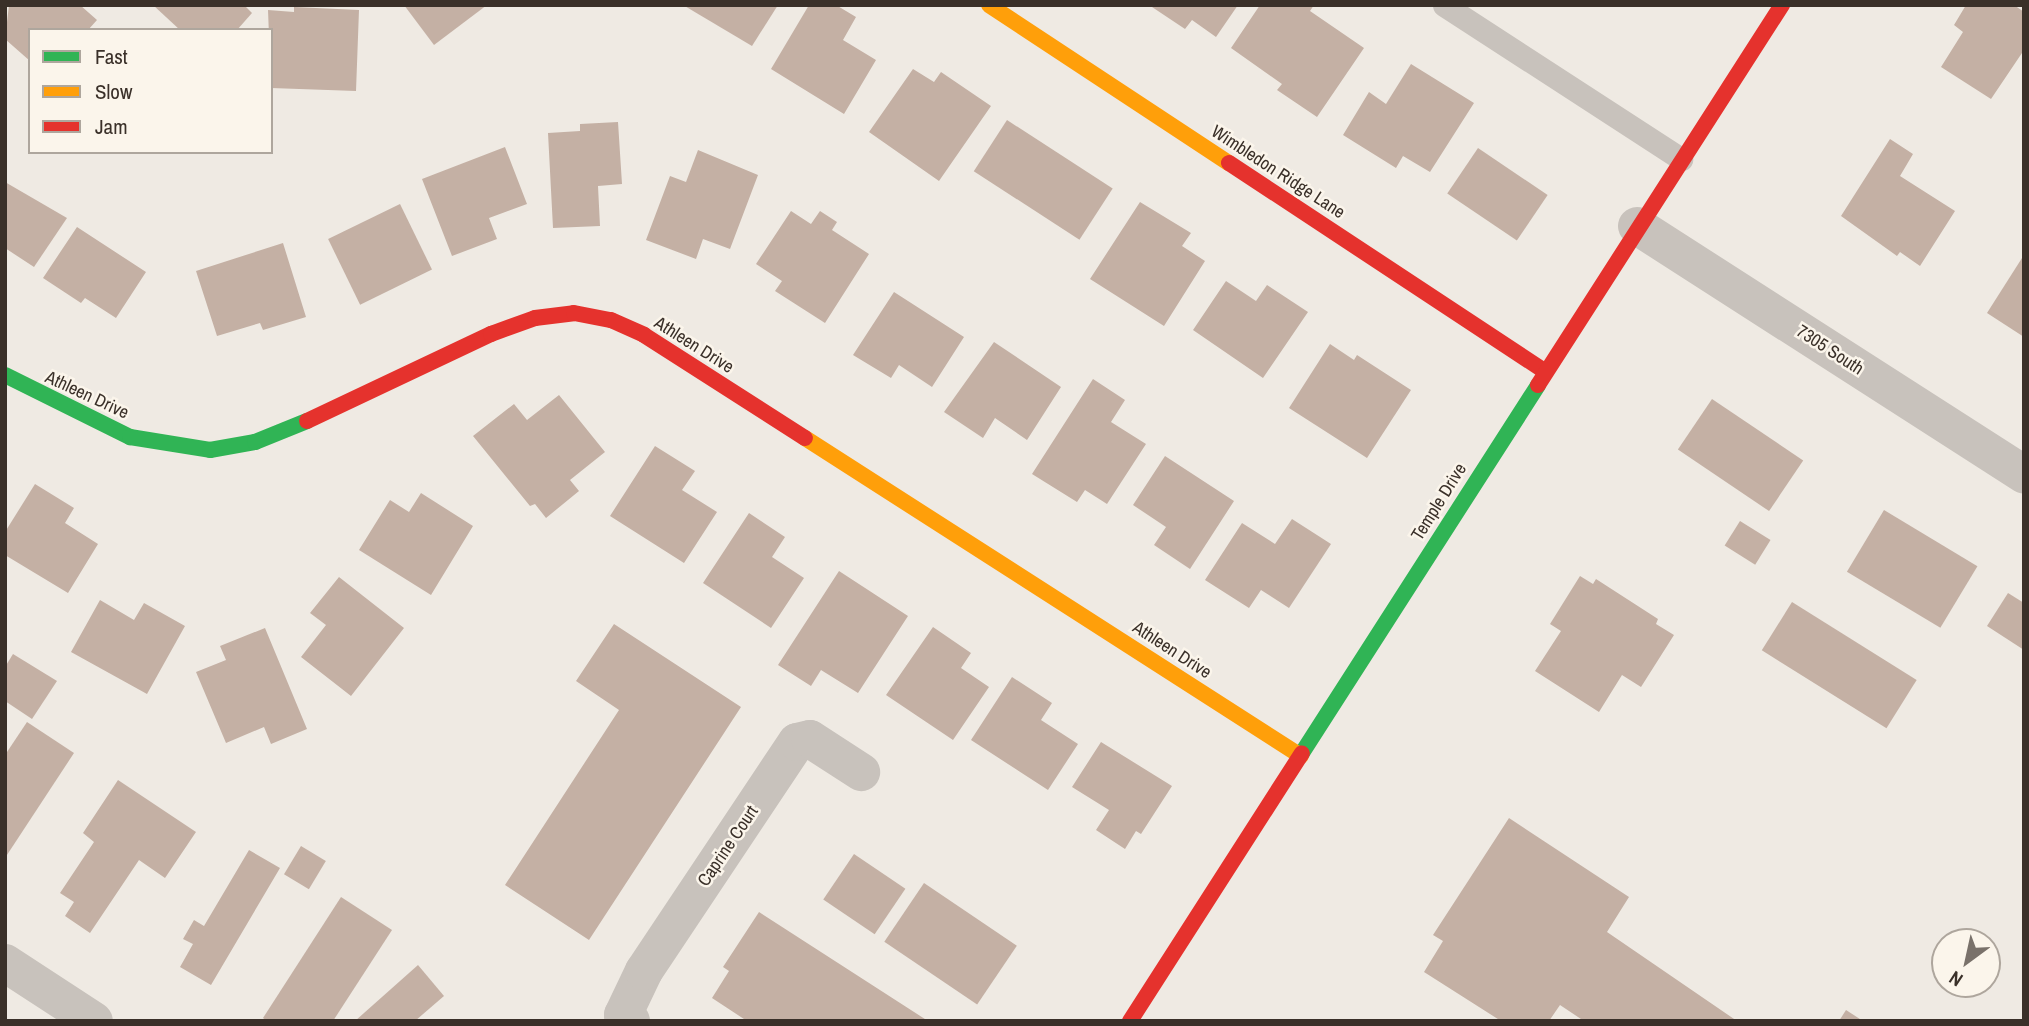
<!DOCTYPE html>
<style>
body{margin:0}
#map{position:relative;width:2029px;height:1026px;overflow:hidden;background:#efeae3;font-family:"Archivo Narrow",sans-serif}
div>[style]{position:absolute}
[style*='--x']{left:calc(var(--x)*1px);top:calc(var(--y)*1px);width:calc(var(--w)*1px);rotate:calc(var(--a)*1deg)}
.building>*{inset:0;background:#c4b0a4;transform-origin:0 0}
.lane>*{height:23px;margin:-11.5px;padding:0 11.5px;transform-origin:11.5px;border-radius:11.5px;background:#c8c2bc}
.street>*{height:38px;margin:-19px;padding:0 19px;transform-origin:19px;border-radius:19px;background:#c8c2bc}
.fast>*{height:16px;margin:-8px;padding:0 8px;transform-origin:8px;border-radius:8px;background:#30b455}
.slow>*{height:16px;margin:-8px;padding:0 8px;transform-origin:8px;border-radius:8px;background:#ff9f0a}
.jam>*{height:16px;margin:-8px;padding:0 8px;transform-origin:8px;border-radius:8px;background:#e5322d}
span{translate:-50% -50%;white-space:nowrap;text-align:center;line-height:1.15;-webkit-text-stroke:5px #fbf5eb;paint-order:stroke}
.street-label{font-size:18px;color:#3a3029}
.frame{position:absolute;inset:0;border:7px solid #3a3029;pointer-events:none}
.legend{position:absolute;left:28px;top:28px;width:245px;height:126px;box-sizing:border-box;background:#fbf5eb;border:2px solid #aea69d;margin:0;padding:9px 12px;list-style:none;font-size:21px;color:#3a3029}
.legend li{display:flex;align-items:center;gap:14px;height:35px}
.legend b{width:35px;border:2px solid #aea69d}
.north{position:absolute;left:1931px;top:928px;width:70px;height:70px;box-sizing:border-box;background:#fbf5eb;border:2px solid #aea69d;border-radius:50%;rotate:213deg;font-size:19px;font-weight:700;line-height:28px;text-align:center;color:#3a3029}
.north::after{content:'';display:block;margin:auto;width:24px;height:32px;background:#79716a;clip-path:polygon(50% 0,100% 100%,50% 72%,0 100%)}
</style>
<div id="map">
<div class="building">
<i style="clip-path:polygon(9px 5px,80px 5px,97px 20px,88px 30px,30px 30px,30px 61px,5px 39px)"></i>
<i style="clip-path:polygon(153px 5px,244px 5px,252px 13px,237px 30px,180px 30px)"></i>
<i style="clip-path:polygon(404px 5px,487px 5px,434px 45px)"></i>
<i style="clip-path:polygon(683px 5px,778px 5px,752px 46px)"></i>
<i style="clip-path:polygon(809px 5px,836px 5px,856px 17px,843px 40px,876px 60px,844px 114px,771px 69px)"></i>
<i style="clip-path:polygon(1149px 5px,1238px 5px,1216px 37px,1192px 20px,1185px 29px)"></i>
<i style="clip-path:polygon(1260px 5px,1314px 5px,1310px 11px,1364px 48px,1317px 117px,1277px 90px,1282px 84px,1231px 48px)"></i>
<i style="clip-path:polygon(1966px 5px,2014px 5px,2024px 12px,2024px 50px,1991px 99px,1941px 67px,1963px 32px,1954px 25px)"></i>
<i style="clip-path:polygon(294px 7px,359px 10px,356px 91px,271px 88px,268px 10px,294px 12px)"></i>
<i style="clip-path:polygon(1411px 64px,1474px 103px,1430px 172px,1403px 156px,1396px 168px,1343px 135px,1369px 92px,1386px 104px)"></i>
<i style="clip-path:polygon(913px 69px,934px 82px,941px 72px,991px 106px,939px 181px,869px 132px)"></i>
<i style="left:1007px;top:120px;width:126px;height:61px;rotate:33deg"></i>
<i style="clip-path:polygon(618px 122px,622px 184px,598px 186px,600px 226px,553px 228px,548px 133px,580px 131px,580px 124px)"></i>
<i style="clip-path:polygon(1890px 139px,1913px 154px,1900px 176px,1955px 211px,1920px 266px,1900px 252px,1897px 256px,1841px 216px)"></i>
<i style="clip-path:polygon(505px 147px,527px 204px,489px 218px,497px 239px,452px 256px,422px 179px)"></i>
<i style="left:1478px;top:148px;width:84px;height:55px;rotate:34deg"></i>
<i style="clip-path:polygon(698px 150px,758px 175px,730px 249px,703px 239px,696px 259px,646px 240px,670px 176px,686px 182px)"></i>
<i style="clip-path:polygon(5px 182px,67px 218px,34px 267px,5px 248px)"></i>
<i style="clip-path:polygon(1140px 202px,1191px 233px,1182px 246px,1205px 261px,1164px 326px,1090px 279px)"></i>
<i style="left:400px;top:204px;width:73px;height:80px;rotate:64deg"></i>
<i style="clip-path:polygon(791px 211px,811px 224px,820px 211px,837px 222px,832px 230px,869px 254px,825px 323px,775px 291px,782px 281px,756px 264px)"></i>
<i style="clip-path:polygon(77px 227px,146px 272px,116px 318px,85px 298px,81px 303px,43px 278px)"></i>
<i style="clip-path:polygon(283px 243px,306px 317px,263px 330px,260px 323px,217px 336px,196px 271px)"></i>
<i style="clip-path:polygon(2022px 258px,2024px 259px,2024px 337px,1987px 313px)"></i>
<i style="clip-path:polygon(1226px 281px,1256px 301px,1267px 285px,1308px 312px,1263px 378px,1193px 330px)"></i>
<i style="clip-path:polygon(894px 292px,964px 337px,932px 387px,899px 365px,891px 378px,853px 355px)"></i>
<i style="clip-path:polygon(994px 342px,1061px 387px,1027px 440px,995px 418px,983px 438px,944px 412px)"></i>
<i style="clip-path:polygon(1330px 344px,1354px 360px,1357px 355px,1411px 390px,1367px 458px,1289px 408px)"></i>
<i style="clip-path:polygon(1093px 379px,1125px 400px,1111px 422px,1146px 444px,1107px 504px,1085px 490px,1077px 502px,1032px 474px)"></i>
<i style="clip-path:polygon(559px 395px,605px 452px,570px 480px,579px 491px,546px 518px,535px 504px,530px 506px,473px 436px,514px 404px,527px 420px)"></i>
<i style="left:1712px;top:399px;width:110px;height:61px;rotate:34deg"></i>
<i style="clip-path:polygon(655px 446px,695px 471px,682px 490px,717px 512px,684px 563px,610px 516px)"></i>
<i style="clip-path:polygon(1165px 456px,1234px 501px,1190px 569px,1154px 545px,1166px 527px,1133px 505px)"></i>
<i style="clip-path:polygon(35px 484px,74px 508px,65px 523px,98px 544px,68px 593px,5px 555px,5px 532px)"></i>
<i style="clip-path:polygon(421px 493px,473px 526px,431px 595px,359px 550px,390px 500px,409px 512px)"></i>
<i style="left:1884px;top:510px;width:109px;height:72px;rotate:31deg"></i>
<i style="clip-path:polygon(749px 513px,785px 537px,772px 557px,804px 578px,771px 628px,703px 583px)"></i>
<i style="clip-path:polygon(1292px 519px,1331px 544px,1289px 608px,1261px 590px,1249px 608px,1205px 580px,1242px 523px,1275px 544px)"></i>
<i style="left:1740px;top:521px;width:36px;height:29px;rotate:32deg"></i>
<i style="clip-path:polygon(839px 571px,908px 616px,858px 693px,821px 670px,811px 686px,778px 665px)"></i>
<i style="clip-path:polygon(1580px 576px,1593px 584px,1596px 579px,1658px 619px,1656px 624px,1674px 635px,1641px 687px,1622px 675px,1599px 712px,1535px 671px,1561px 631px,1550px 624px)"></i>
<i style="clip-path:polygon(339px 577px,404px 628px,351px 696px,301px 657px,326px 625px,310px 613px)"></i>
<i style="clip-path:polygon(2008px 593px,2024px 603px,2024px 650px,1987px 626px)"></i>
<i style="clip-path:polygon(100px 600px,134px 620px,144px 603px,185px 626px,147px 694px,71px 652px)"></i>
<i style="left:1792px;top:602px;width:147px;height:57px;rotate:32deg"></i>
<i style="clip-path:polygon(614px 624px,741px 707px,589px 940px,505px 885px,619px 710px,576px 681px)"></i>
<i style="clip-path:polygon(933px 627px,971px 653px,961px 668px,989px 687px,953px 740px,886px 695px)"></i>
<i style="clip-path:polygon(265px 628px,307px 729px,271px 744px,264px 727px,226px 743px,196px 672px,226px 660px,220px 646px)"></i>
<i style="clip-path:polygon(13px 654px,57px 681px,32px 719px,5px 701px,5px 667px)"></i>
<i style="clip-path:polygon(1012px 677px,1052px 703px,1041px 720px,1078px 744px,1048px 790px,971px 740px)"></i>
<i style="clip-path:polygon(27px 722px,74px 753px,5px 858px,5px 755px)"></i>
<i style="clip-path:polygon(1101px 742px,1172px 786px,1141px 834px,1136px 831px,1125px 849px,1096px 830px,1109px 810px,1072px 787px)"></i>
<i style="clip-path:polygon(118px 780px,196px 832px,165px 878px,139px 860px,90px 933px,65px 916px,74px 902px,60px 893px,94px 842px,83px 833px)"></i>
<i style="clip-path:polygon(1509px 818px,1629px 897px,1607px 932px,1737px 1021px,1584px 1021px,1560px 1005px,1549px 1021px,1501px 1021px,1424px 972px,1443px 941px,1433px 935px)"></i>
<i style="left:301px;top:846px;width:29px;height:33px;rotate:31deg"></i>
<i style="clip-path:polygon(249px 850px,280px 868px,211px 985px,180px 967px,193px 944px,183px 939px,194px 920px,204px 926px)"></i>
<i style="left:854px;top:854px;width:62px;height:55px;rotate:34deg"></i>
<i style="left:924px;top:883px;width:112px;height:71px;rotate:34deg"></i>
<i style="clip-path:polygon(341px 897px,392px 930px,333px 1021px,267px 1021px,263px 1018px)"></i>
<i style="clip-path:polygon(759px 912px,928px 1021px,747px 1021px,712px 998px,729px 971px,723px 967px)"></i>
<i style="clip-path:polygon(418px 965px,444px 996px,415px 1021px,355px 1021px)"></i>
<i style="clip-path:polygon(1846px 1010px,1863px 1021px,1839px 1021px)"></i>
</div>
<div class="lane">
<i style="--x:1444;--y:5;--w:283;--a:33"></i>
</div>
<div class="street">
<i style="--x:1637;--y:226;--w:460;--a:32.7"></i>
<i style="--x:5;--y:963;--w:106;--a:33.1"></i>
<i style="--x:631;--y:1021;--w:10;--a:-143"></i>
<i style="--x:623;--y:1015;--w:49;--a:-64.5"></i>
<i style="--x:644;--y:971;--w:275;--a:-56.3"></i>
<i style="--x:797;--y:742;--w:13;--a:-13"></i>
<i style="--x:810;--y:739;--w:61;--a:32.9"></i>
</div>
<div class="fast">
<i style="--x:5;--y:375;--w:140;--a:26.4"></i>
<i style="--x:130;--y:437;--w:81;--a:9.2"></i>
<i style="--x:210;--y:450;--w:46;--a:-10.1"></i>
<i style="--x:255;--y:442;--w:56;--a:-22"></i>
<i style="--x:1302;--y:753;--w:437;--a:-57.3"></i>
</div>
<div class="slow">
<i style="--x:989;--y:5;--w:287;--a:33.4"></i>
<i style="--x:805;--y:438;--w:589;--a:32.67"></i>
</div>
<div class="jam">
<i style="--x:1229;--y:163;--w:378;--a:33.4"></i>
<i style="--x:1538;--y:385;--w:452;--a:-57.3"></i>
<i style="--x:307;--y:421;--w:204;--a:-25.3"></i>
<i style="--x:491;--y:334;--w:47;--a:-20"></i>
<i style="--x:535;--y:318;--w:39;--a:-7"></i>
<i style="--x:574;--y:313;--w:38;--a:11"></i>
<i style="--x:611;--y:320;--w:36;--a:24"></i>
<i style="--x:644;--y:335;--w:191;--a:32.6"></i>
<i style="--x:1130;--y:1021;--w:318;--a:-57.3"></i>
</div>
<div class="street-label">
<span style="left:1278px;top:172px;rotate:33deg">Wimbledon Ridge Lane</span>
<span style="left:694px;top:345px;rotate:32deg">Athleen Drive</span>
<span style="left:1830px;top:350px;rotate:33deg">7305 South</span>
<span style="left:87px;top:395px;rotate:25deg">Athleen Drive</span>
<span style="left:1439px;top:502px;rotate:-58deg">Temple Drive</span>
<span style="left:1172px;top:650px;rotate:33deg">Athleen Drive</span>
<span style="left:728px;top:846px;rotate:-56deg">Caprine Court</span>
</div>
<div class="frame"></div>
<ul class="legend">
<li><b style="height:9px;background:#30b455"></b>Fast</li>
<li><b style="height:9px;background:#ff9f0a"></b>Slow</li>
<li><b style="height:9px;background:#e5322d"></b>Jam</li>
</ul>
<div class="north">N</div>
</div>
